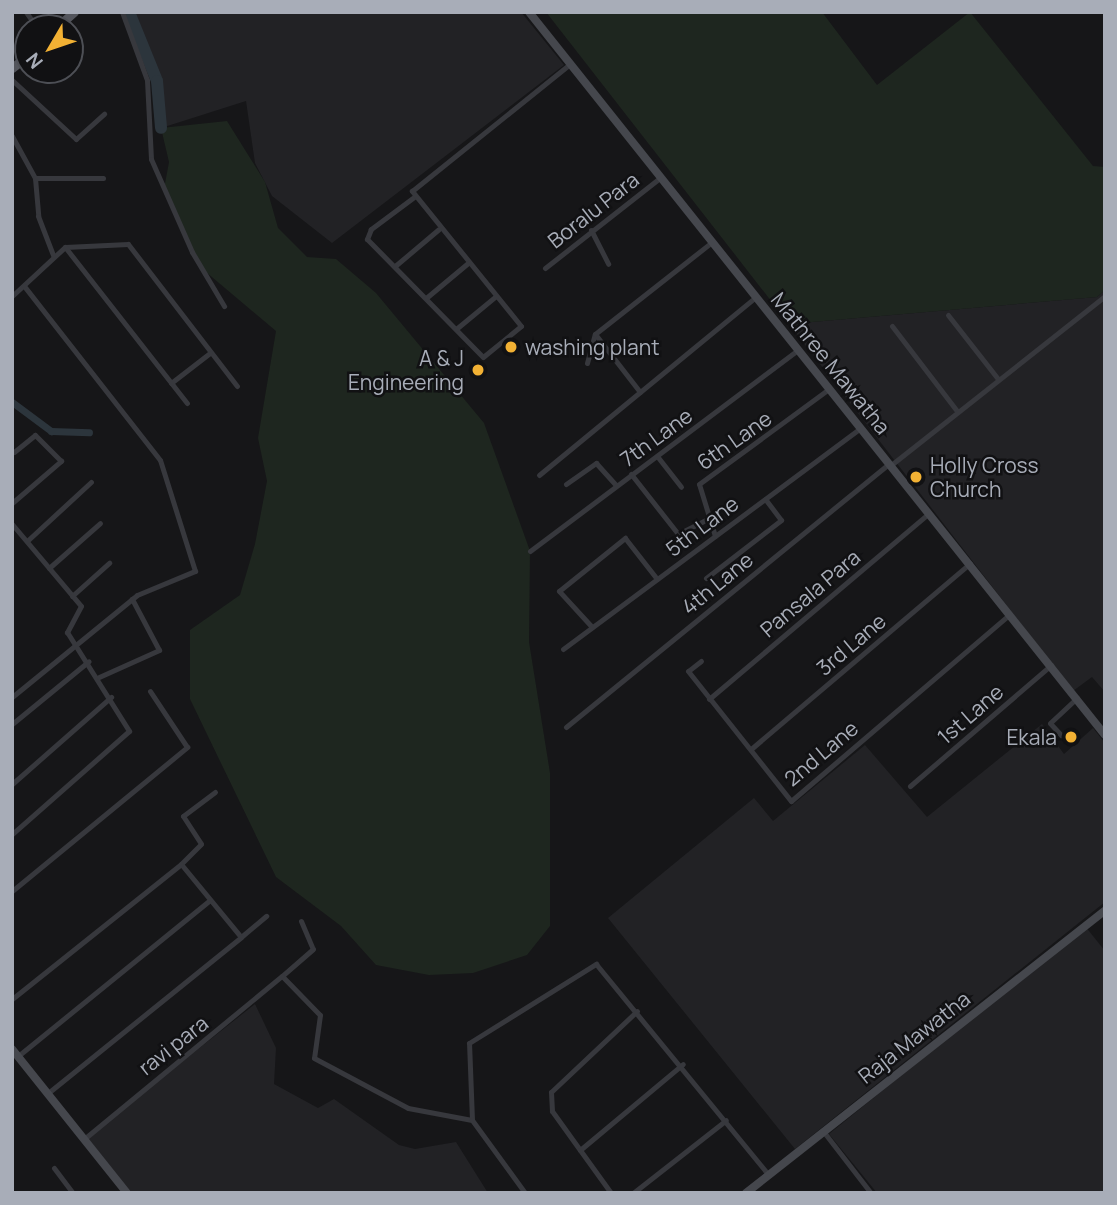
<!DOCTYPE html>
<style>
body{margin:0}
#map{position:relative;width:1117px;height:1205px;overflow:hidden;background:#161618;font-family:Manrope,sans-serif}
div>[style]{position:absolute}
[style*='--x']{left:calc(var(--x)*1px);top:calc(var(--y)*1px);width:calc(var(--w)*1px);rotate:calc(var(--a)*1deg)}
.built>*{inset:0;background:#222225}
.green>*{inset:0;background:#1e261f}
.canal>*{height:7px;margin:-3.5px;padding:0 3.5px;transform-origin:3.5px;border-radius:3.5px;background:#2c353c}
.river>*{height:12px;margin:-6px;padding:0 6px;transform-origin:6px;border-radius:6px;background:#2c353c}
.street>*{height:5px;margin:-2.5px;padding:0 2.5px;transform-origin:2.5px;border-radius:2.5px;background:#37383d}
.secondary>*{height:8px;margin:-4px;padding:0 4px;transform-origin:4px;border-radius:4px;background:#45474d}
.primary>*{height:9px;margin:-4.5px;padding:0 4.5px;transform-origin:4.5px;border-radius:4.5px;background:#53555c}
.dots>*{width:19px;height:19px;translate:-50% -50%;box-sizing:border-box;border:4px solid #111113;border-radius:50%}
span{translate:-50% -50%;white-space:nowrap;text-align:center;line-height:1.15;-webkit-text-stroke:5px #111113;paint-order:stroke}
.street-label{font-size:21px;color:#a8adb8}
.poi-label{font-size:21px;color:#a8adb8}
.left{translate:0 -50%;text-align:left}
.right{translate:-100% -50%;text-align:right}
.frame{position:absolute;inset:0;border:14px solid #a8adb8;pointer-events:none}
.north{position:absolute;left:14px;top:14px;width:70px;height:70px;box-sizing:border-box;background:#111113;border:2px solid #4d4f55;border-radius:50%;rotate:231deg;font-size:19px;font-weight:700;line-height:28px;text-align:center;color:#a8adb8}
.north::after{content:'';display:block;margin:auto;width:24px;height:32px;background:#f2b134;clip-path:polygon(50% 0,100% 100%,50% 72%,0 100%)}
</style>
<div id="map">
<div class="built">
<i style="clip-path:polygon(132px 12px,521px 12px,564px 65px,332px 243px,272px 196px,255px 163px,246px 101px,161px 128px,161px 80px)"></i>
<i style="clip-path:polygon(1105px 290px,1105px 692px,1092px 677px,1073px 691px,789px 324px,1097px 297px)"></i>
<i style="clip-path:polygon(1042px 724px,1064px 754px,1093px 728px,1105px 743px,1105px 902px,795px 1149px,608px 918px,754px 798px,773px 821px,865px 745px,927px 817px)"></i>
<i style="clip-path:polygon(1085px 926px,1105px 951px,1105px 1193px,877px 1193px,829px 1134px)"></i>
<i style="clip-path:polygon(255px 1004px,276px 1048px,274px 1084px,318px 1108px,334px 1099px,399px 1145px,415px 1149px,456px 1142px,488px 1193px,132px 1193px,87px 1137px)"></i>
</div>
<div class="green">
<i style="clip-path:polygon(546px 12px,822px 12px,877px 85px,970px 12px,1093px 166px,1105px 167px,1105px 290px,1097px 297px,789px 324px)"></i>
<i style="clip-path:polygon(227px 121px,265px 182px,278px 228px,307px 257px,336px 259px,376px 293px,484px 423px,530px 551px,529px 642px,550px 773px,550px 926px,527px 955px,473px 973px,429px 975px,376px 965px,341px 926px,276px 877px,190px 699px,190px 630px,240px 595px,255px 544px,267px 481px,258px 438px,276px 331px,200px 267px,164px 189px,169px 162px,161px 128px)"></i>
</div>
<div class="canal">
<i style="--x:12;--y:402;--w:49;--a:36.6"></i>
<i style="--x:51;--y:431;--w:38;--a:2"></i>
</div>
<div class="river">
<i style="--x:129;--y:12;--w:74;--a:67.9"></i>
<i style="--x:157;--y:81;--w:47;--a:85.1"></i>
</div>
<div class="street">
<i style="--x:26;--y:12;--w:19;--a:55"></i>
<i style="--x:122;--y:12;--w:72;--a:69.8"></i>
<i style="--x:147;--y:80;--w:79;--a:87.1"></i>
<i style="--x:151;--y:159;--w:102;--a:66.2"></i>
<i style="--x:192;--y:252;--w:63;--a:59.3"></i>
<i style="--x:12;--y:80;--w:87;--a:42.7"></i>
<i style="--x:76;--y:139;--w:38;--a:-42"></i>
<i style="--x:12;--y:136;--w:48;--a:61.3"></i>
<i style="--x:35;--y:178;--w:38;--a:85"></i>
<i style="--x:38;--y:216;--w:42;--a:69"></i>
<i style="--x:35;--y:178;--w:68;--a:0"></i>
<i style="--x:414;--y:197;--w:54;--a:143.3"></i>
<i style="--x:371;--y:229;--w:11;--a:112"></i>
<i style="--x:367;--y:239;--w:165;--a:45.5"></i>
<i style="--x:483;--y:357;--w:49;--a:-39.2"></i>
<i style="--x:521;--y:326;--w:174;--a:-128.9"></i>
<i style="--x:412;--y:191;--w:203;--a:-38.8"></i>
<i style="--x:591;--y:230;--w:38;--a:63"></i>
<i style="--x:65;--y:247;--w:63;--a:-2.7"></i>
<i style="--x:128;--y:244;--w:179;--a:52.5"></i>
<i style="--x:395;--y:266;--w:57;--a:-40.1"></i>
<i style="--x:545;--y:268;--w:147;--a:-38.1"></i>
<i style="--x:12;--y:296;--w:72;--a:-42.8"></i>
<i style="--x:65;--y:247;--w:198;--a:52"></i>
<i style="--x:426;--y:298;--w:55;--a:-39.8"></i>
<i style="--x:948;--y:315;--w:81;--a:52"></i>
<i style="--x:892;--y:326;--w:107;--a:52.6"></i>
<i style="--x:456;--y:329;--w:52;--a:-39.5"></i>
<i style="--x:587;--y:363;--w:30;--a:-75"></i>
<i style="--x:171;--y:383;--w:49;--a:-37.6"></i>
<i style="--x:640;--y:392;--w:73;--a:-127.8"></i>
<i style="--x:595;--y:334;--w:149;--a:-38.2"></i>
<i style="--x:657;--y:456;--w:39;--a:52"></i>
<i style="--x:891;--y:465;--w:273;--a:-38.3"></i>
<i style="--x:631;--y:474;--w:76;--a:51.9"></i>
<i style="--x:678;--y:534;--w:31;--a:-27"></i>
<i style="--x:539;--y:475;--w:281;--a:-39.4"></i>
<i style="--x:566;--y:484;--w:37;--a:-35"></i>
<i style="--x:596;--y:463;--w:30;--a:48"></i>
<i style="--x:12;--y:503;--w:65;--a:-40.6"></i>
<i style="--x:61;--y:461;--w:37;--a:-135"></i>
<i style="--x:35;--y:435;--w:27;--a:141"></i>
<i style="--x:12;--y:524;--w:107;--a:49.9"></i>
<i style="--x:81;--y:606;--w:30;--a:118"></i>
<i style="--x:67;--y:632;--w:117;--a:57.9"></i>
<i style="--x:129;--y:731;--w:156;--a:138.6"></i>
<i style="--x:715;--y:536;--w:54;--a:-107.1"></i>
<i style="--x:699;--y:484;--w:162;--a:-36.2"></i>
<i style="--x:27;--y:541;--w:87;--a:-42.7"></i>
<i style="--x:530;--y:551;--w:336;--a:-36.9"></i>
<i style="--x:49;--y:568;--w:68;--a:-41.4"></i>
<i style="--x:706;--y:578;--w:95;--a:-37.7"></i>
<i style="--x:781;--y:520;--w:26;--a:-127"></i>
<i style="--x:72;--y:596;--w:50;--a:-41.7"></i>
<i style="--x:592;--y:627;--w:49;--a:-132.5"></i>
<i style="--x:559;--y:591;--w:85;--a:-38.8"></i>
<i style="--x:625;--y:538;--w:52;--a:52"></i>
<i style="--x:563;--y:649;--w:371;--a:-36.6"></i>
<i style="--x:701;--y:661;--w:16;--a:142"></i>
<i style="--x:688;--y:671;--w:166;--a:51.6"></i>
<i style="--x:791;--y:801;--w:287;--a:-40.5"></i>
<i style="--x:99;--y:677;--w:66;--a:-24.2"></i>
<i style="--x:159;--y:650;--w:58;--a:-117.9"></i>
<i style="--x:12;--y:697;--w:161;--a:-39.2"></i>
<i style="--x:137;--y:595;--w:63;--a:-22.5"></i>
<i style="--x:195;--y:571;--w:116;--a:-107.5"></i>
<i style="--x:160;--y:460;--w:221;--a:-128"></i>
<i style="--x:709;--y:699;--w:288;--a:-40.2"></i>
<i style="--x:12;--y:724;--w:99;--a:-39.3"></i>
<i style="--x:566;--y:727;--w:417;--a:-39.2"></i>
<i style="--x:1061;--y:735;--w:16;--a:-133"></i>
<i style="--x:1050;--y:723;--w:37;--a:-43"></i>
<i style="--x:751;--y:749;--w:287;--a:-40.3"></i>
<i style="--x:12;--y:784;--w:132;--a:-41.3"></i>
<i style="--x:910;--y:786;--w:186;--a:-40.6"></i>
<i style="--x:215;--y:792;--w:40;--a:143"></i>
<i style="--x:183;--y:816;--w:33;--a:57"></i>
<i style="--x:201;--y:844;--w:28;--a:135"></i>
<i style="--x:181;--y:864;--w:94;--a:50.6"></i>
<i style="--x:241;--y:937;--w:33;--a:-40"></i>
<i style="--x:12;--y:891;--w:227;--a:-39.4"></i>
<i style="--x:187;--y:747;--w:67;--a:-123.5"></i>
<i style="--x:301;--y:921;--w:30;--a:67"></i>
<i style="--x:313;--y:949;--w:41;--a:138.9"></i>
<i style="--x:282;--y:976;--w:54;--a:45.7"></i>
<i style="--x:320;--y:1015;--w:43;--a:97.9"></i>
<i style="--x:314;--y:1058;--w:106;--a:28"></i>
<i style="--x:408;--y:1108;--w:65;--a:10.6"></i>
<i style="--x:12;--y:999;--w:216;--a:-38.6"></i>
<i style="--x:18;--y:1056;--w:247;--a:-39.1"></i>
<i style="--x:48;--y:1093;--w:248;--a:-38.9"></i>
<i style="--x:472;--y:1120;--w:77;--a:-92.2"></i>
<i style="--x:469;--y:1043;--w:150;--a:-31.9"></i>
<i style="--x:596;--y:964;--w:273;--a:50.7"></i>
<i style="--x:472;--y:1120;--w:90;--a:54"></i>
<i style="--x:823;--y:1131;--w:78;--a:52.3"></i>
<i style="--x:84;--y:1139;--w:256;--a:-39.5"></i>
<i style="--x:580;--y:1150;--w:48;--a:-125.7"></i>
<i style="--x:552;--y:1111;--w:19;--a:-93"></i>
<i style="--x:551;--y:1092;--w:118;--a:-43.3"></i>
<i style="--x:54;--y:1168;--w:31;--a:53"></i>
<i style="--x:611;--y:1193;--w:53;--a:-125.8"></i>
<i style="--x:580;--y:1150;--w:134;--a:-39.9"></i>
<i style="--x:633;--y:1193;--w:118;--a:-38.1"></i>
</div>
<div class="secondary">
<i style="--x:529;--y:12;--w:924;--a:51.46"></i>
<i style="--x:12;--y:1049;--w:184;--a:51.4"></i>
<i style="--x:746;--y:1193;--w:457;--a:-38.2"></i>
</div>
<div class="primary">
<i style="--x:56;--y:28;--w:24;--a:-42"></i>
<i style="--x:12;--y:68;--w:21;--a:-39"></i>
</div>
<div class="dots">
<i style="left:511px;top:347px;background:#f2b134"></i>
<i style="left:478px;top:370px;background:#f2b134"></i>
<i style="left:916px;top:477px;background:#f2b134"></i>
<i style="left:1071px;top:737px;background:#f2b134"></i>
</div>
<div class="street-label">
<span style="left:593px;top:210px;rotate:-38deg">Boralu Para</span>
<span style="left:831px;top:363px;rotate:51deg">Mathree Mawatha</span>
<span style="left:656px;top:437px;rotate:-36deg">7th Lane</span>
<span style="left:734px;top:440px;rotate:-35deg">6th Lane</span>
<span style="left:702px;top:526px;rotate:-37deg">5th Lane</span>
<span style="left:717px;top:583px;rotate:-39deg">4th Lane</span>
<span style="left:810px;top:593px;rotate:-40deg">Pansala Para</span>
<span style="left:851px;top:644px;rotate:-40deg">3rd Lane</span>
<span style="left:970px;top:714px;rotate:-41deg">1st Lane</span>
<span style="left:821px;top:753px;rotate:-40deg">2nd Lane</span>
<span style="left:914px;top:1037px;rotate:-38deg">Raja Mawatha</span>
<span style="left:173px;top:1045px;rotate:-38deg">ravi para</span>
</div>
<div class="poi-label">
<span class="left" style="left:525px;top:347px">washing plant</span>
<span class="right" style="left:464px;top:370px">A &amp; J<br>Engineering</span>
<span class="left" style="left:930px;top:477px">Holly Cross<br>Church</span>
<span class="right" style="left:1057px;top:737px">Ekala</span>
</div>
<div class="frame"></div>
<div class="north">N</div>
</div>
